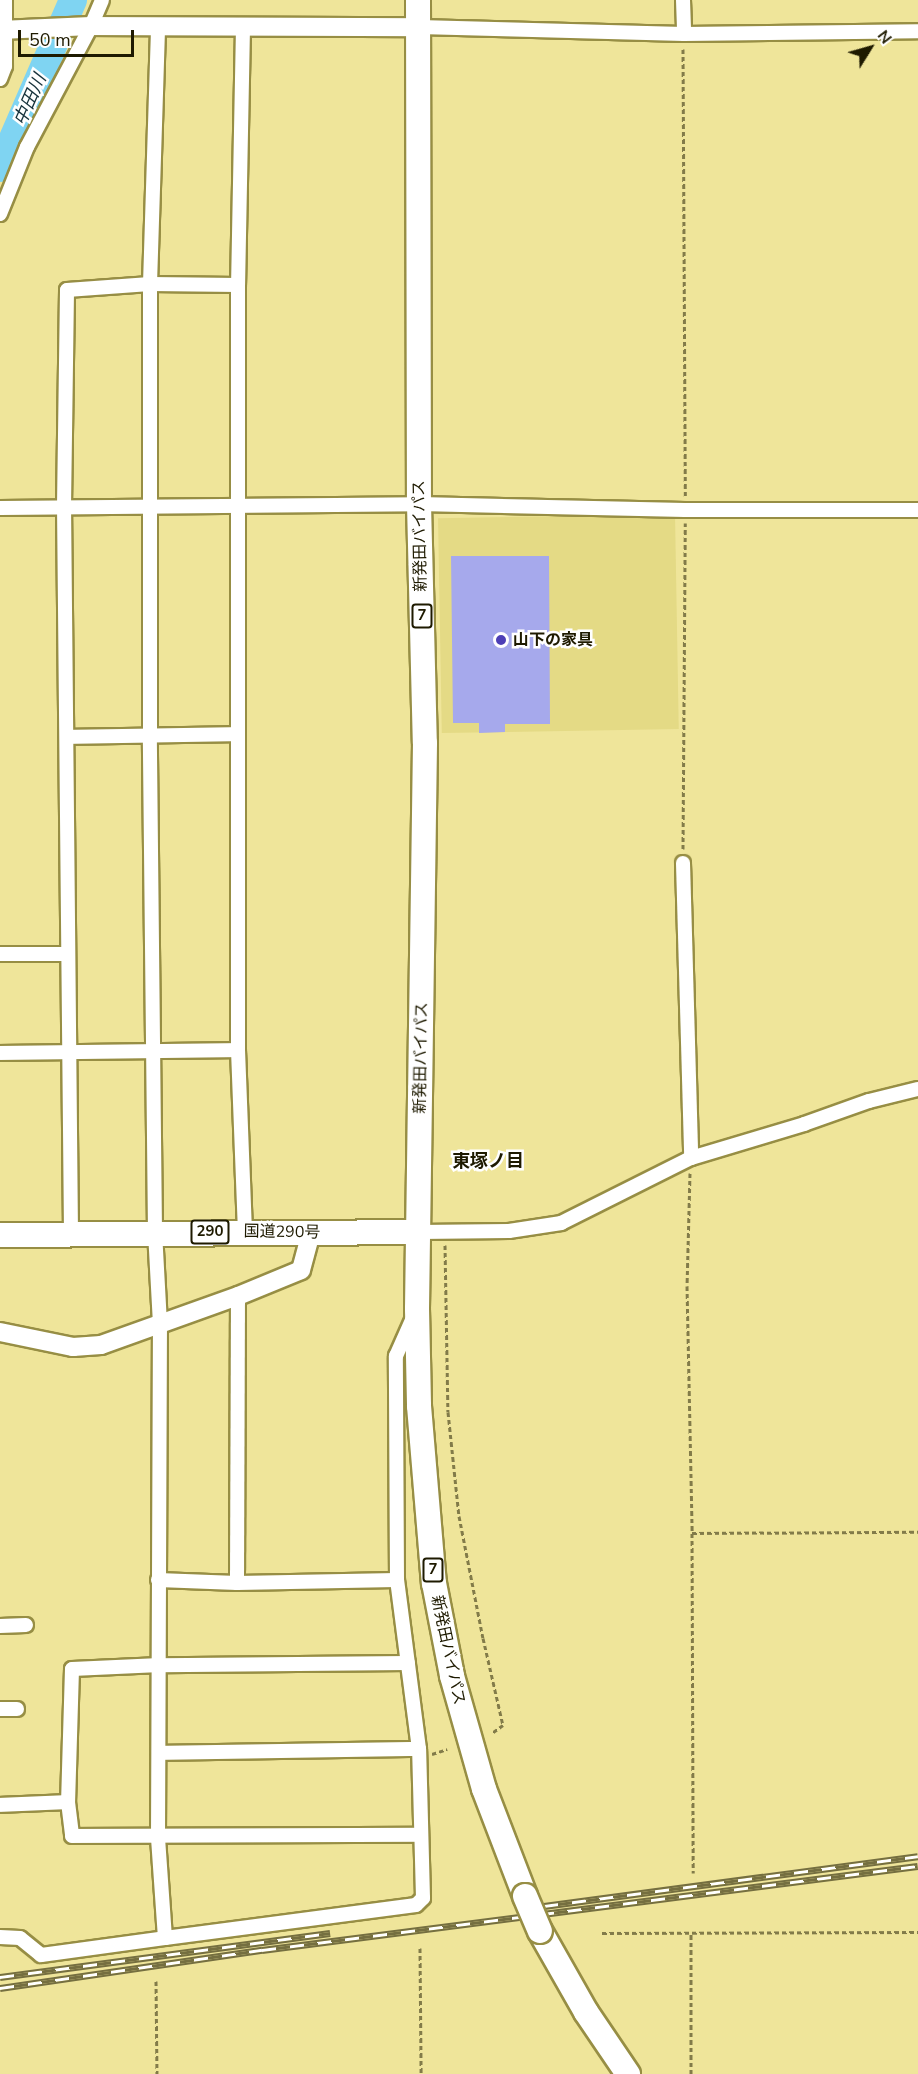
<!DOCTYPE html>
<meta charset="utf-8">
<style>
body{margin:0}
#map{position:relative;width:918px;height:2074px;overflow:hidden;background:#efe59a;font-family:"Nunito Sans","Noto Sans JP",sans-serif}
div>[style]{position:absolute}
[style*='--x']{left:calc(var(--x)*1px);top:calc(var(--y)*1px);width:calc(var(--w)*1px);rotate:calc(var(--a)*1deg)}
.built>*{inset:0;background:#e4da85;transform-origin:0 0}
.river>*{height:28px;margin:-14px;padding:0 14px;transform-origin:14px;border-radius:14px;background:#7fd4f2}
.building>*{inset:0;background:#a6a9ec}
.path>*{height:3px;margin-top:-1.5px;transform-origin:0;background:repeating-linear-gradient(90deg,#827b49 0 4.5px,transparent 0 7.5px)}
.roads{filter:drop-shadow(2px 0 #978e44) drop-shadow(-2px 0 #978e44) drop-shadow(0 2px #978e44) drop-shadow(0 -2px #978e44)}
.street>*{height:14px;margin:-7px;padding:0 7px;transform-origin:7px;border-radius:7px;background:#fff}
.secondary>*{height:18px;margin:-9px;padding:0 9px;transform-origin:9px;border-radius:9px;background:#fff}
.highway>*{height:24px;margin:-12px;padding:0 12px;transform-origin:12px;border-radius:12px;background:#fff}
.rail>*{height:7px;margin-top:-3.5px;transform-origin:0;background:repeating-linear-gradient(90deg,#fff 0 14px,#756f40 0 28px);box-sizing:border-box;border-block:2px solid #756f40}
.bridges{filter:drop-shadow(2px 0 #978e44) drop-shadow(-2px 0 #978e44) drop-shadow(0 2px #978e44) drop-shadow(0 -2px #978e44)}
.highway-bridge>*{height:24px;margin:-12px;padding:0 12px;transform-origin:12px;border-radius:12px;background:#fff}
.dots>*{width:16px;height:16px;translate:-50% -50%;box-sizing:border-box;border:3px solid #fff;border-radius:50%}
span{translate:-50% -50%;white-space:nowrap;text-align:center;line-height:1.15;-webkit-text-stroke:5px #fff;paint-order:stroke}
.shield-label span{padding:2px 4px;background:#fff;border:2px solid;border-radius:4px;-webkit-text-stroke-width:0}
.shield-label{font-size:15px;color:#1e1a00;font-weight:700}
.street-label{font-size:16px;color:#1e1a00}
.poi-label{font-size:16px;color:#1e1a00;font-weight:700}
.left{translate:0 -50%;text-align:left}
.water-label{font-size:18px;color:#17323b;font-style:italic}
.neighbourhood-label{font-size:18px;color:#1e1a00;font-weight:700}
.north{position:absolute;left:840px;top:18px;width:60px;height:60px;-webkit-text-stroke:4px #fff;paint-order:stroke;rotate:53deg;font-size:16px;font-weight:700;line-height:24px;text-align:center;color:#1e1a00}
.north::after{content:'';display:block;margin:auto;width:21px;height:27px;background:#1e1a00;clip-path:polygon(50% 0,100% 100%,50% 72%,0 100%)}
.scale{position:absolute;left:18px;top:30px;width:116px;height:27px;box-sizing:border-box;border:3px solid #1e1a00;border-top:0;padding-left:8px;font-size:18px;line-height:21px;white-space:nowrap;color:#1e1a00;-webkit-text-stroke:4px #fff;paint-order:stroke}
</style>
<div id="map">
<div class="built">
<i style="left:675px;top:514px;width:215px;height:237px;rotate:89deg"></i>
</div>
<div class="river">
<i style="--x:0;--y:168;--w:183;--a:-66.5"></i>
</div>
<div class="building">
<i style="clip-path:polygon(451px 556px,549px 556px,550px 724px,505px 724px,505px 732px,479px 733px,479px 723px,453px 723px)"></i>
</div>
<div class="path">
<i style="--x:683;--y:49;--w:449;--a:89.7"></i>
<i style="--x:683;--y:849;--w:326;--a:-89.6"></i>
<i style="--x:690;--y:1173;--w:113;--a:91.5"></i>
<i style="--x:687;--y:1286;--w:247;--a:88.8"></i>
<i style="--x:692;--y:1533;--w:340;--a:89.8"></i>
<i style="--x:445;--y:1245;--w:167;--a:89"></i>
<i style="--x:448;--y:1412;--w:105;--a:84"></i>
<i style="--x:459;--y:1516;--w:124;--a:78.9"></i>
<i style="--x:483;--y:1638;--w:89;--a:77.1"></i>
<i style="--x:503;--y:1725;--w:14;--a:144"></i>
<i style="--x:692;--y:1533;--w:226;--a:-0.3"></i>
<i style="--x:432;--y:1754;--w:16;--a:-18"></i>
<i style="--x:602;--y:1933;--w:316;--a:-0.2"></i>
<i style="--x:420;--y:1948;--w:126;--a:89.5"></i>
<i style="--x:156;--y:1981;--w:93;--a:89.4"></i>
<i style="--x:691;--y:2074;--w:140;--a:-90"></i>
</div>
<div class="roads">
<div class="street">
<i style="--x:683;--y:0;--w:34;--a:88"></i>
<i style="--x:243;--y:27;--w:258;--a:91.1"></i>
<i style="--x:238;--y:285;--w:765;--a:90"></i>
<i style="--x:238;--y:1050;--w:182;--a:87.8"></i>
<i style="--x:419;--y:27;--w:265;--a:1.5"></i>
<i style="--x:684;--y:34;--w:234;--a:-0.7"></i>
<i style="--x:0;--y:79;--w:14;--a:-69"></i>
<i style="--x:5;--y:66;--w:66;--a:-90"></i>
<i style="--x:0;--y:214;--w:72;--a:-68.1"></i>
<i style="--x:27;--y:147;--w:137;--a:-62.1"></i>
<i style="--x:91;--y:26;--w:28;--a:-67"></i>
<i style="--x:0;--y:508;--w:419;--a:-0.5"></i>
<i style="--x:419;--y:504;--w:266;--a:1.3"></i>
<i style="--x:685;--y:510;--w:233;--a:0"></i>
<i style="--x:68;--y:737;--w:170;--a:-1"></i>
<i style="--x:683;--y:863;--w:295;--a:88.4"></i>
<i style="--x:0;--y:954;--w:67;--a:0"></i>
<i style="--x:0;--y:1053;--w:238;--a:-0.7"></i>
<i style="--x:419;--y:1232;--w:90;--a:-0.6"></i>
<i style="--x:509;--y:1231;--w:53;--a:-8.7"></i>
<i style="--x:561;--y:1223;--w:145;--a:-26.6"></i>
<i style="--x:691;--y:1158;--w:118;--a:-16.7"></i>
<i style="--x:804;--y:1124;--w:69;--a:-19.5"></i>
<i style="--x:869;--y:1101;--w:50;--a:-13.8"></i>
<i style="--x:71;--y:1233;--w:727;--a:-90.55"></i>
<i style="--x:64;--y:506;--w:216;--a:-89.2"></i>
<i style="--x:67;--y:290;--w:83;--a:-4.1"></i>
<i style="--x:150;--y:284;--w:88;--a:0.7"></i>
<i style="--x:158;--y:1580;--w:79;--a:2.2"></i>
<i style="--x:237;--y:1583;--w:160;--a:-1.1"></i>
<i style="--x:237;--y:1583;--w:287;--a:-89.8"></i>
<i style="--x:0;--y:1626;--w:26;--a:-2"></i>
<i style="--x:408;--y:1663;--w:248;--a:179.5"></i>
<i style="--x:160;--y:1665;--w:88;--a:177.4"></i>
<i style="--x:72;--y:1669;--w:133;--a:91.7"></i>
<i style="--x:68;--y:1802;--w:34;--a:83"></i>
<i style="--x:72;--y:1836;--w:348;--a:-0.2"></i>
<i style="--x:0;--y:1709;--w:17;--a:0"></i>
<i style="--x:159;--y:1753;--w:260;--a:-0.9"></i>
<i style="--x:0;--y:1805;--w:68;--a:-2.5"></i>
<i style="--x:0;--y:1937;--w:20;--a:3"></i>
<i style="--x:20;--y:1938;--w:27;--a:39"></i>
<i style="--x:41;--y:1955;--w:125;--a:-7.8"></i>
<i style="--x:165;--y:1938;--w:100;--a:-94"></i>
<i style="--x:158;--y:1838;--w:514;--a:-89.78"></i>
<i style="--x:160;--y:1324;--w:92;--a:-93.1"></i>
<i style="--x:155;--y:1232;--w:496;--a:-90.6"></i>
<i style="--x:150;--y:736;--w:452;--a:-90"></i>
<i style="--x:150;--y:284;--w:257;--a:-88.2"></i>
<i style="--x:165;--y:1938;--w:253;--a:-7.5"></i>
<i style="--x:416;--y:1905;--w:10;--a:-45"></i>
<i style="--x:423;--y:1898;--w:149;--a:-91.5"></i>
<i style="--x:419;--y:1749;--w:170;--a:-97.4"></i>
<i style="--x:397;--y:1580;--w:224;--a:-90.3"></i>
<i style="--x:396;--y:1356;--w:39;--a:-66"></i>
</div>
<div class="secondary">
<i style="--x:0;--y:30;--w:91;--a:-2.5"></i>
<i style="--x:91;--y:26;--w:328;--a:0.2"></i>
<i style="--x:0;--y:1332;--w:75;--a:11.6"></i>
<i style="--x:73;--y:1347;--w:28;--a:-4"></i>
<i style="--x:101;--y:1345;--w:145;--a:-19.7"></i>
<i style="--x:238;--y:1296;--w:68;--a:-22.4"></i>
<i style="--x:301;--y:1270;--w:38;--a:-75"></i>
</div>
<div class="highway">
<i style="--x:418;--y:0;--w:504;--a:89.89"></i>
<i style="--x:419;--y:504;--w:239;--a:88.6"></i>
<i style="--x:425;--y:743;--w:566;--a:90.81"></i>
<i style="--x:417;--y:1309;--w:97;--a:88.8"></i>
<i style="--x:419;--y:1406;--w:178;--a:85.2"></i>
<i style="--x:434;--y:1583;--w:95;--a:79"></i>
<i style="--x:452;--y:1676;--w:117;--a:74.2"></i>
<i style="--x:484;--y:1789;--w:115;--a:69"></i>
<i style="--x:0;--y:1235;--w:419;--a:-0.4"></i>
<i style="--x:540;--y:1931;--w:93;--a:60.4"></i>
<i style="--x:586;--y:2012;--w:75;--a:55.9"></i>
</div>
</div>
<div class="rail">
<i style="--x:544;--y:1906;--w:377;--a:-7.6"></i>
<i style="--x:0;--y:1977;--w:333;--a:-7.6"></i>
<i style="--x:0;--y:1988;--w:265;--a:-8.3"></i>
<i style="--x:262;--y:1950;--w:661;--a:-7.3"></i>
</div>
<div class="bridges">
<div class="highway-bridge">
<i style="--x:525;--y:1896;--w:38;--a:67"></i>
</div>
</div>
<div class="dots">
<i style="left:501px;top:640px;background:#4d3fb6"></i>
</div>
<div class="shield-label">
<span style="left:422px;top:616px">7</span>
<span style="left:210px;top:1232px">290</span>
<span style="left:433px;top:1570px">7</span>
</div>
<div class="street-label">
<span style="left:420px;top:536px;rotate:-91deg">新発田バイパス</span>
<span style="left:421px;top:1058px;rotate:-89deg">新発田バイパス</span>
<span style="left:282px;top:1232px;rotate:1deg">国道290号</span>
<span style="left:448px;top:1650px;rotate:78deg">新発田バイパス</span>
</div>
<div class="poi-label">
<span class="left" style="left:513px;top:640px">山下の家具</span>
</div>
<div class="water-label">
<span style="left:30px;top:100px;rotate:-66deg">中田川</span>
</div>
<div class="neighbourhood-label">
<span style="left:488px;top:1161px">東塚ノ目</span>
</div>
<div class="north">N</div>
<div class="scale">50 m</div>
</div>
